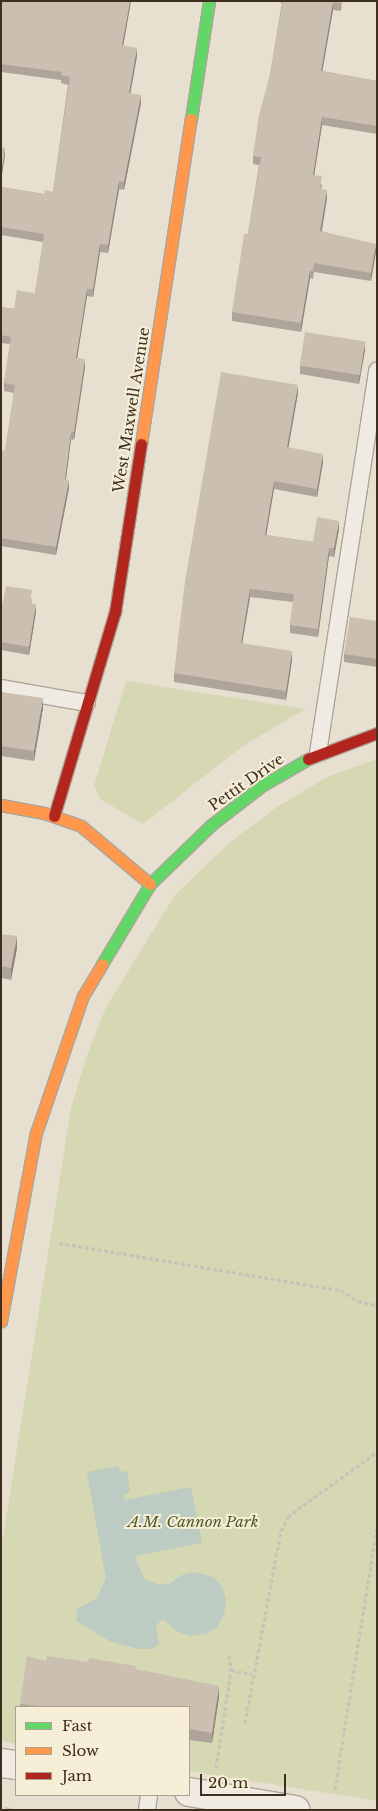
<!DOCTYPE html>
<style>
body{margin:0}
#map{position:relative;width:378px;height:1811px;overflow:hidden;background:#e7e0d1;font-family:"Libre Baskerville",serif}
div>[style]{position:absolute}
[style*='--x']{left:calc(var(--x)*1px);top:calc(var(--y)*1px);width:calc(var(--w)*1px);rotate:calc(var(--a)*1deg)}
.green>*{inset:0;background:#d6d7b3}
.water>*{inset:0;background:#bcccc2}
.path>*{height:3px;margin-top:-1.5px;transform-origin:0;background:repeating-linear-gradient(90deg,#c8c2b9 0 4px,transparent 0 6.5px)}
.roads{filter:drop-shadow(1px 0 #ada599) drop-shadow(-1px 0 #ada599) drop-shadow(0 1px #ada599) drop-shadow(0 -1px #ada599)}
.lane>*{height:16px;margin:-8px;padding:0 8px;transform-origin:8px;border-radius:8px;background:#efebe3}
.street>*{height:28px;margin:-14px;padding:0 14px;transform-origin:14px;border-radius:14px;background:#efebe3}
.fast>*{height:11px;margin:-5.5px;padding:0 5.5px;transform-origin:5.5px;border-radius:5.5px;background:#63d668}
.slow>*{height:11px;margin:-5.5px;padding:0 5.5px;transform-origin:5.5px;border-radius:5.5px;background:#ff974d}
.jam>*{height:11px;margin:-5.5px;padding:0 5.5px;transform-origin:5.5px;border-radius:5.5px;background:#b3261e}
.wall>*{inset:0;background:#afa499}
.shaded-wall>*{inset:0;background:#8e867d}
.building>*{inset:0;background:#cbbfb2;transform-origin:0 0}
span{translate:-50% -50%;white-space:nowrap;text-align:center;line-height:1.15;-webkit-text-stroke:4px #f7eed8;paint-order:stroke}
.street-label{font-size:15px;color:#3d2e20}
.park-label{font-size:15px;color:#4d5a26;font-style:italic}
.frame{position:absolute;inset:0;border:2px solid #3d2e20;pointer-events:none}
.legend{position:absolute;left:15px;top:1706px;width:175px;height:90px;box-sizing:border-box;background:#f7eed8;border:1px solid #ada18e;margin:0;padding:6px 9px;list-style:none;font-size:15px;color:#3d2e20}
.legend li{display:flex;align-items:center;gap:10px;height:25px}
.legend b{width:25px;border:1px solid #ada18e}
.scale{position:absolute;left:200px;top:1774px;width:86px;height:22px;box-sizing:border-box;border:2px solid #3d2e20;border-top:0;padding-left:6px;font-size:15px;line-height:18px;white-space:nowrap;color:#3d2e20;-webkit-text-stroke:4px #f7eed8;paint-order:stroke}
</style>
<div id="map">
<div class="green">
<i style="clip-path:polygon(126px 681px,305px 709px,243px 746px,143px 824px,100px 799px,94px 786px)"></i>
<i style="clip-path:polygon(377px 759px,377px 1801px,189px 1771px,189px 1707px,16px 1707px,16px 1744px,1px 1741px,1px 1550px,71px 1108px,86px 1058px,106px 1007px,175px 895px,228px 844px,277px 807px,329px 776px)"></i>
</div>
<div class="water">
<i style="clip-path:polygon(119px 1466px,120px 1472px,127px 1471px,130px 1492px,124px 1494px,125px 1500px,191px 1487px,202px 1543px,135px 1556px,144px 1579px,157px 1584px,169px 1584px,182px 1575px,195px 1572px,211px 1576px,222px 1586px,226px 1600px,224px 1615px,217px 1627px,206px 1634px,190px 1636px,176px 1631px,163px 1619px,156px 1625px,159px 1644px,152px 1649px,139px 1649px,111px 1642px,76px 1621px,77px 1609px,96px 1599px,106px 1579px,87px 1472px)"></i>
</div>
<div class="path">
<i style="--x:59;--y:1243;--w:286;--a:9.5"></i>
<i style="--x:341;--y:1290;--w:20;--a:33"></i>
<i style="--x:358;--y:1301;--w:19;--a:12"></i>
<i style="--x:229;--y:1655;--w:15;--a:82"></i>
<i style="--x:231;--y:1670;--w:21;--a:11"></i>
<i style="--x:245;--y:1723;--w:195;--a:-79.4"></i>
<i style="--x:281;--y:1531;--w:16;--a:-63"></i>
<i style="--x:288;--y:1517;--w:13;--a:-39"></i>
<i style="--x:298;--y:1509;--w:97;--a:-35.8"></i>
<i style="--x:216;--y:1768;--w:99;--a:-81.3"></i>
<i style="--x:335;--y:1789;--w:265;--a:-80.9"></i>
</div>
<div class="roads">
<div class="lane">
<i style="--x:1;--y:688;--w:87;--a:9.9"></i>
<i style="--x:318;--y:753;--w:387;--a:-81.2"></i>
<i style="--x:147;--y:1810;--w:15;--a:-82"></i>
</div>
<div class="street">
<i style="--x:1;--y:1763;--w:15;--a:8"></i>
<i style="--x:189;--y:1792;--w:108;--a:9.6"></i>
</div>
<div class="fast">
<i style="--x:191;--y:119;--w:119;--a:-81.3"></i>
<i style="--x:102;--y:964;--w:93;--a:-59"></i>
<i style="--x:150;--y:884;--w:85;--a:-44"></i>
<i style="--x:211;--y:825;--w:66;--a:-37.6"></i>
<i style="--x:263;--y:785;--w:52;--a:-30"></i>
</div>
<div class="slow">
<i style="--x:141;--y:444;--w:329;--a:-81.3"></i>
<i style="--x:1;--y:805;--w:44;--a:10.5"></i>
<i style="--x:44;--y:813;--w:39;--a:19"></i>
<i style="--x:81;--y:826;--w:90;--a:40"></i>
<i style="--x:1;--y:1321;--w:191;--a:-79.5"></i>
<i style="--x:36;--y:1133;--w:145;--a:-71.1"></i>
<i style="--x:83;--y:996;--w:37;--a:-59"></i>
</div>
<div class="jam">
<i style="--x:308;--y:759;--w:74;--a:-20.6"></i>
<i style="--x:54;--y:816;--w:213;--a:-73.4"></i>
<i style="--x:115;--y:612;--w:170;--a:-81.2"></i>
</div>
</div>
<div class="wall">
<i style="clip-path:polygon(1px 1px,131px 1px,123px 46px,137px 56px,130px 93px,141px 103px,124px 190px,119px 189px,108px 253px,100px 252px,93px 297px,87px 296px,77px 358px,85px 367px,74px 440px,71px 439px,66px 479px,69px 488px,56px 555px,1px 546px,1px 450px,5px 451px,14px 393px,4px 391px,4px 383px,10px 344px,1px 343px,1px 307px,14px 309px,35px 293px,43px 242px,1px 235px,1px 187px,44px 194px,53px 192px,68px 85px,61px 83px,61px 80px,1px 72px)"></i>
<i style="clip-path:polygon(275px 1px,342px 1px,341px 11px,333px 10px,322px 71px,377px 81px,377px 134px,322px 125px,314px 175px,322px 185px,321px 189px,327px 198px,322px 231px,376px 252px,371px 281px,314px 272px,313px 279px,310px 278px,301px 332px,232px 321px,232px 312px,248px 234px,259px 165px,253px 164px,253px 156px,270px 75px,282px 3px)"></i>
<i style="clip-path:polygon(365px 350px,359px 384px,300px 374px,300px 366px)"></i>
<i style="clip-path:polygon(298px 393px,288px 448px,323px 462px,317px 497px,274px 489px,266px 535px,313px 542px,339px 529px,334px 557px,329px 556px,318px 637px,290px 633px,290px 625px,293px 602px,250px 597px,242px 643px,292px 660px,286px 700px,174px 682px,174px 673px)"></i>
<i style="clip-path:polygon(32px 599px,31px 603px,36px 612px,29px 655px,1px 650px,1px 611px)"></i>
<i style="clip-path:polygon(377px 621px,377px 667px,344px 662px,344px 654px)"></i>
<i style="clip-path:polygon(1px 692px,43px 708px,34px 761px,1px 756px)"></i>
<i style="clip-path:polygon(1px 934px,17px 948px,11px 980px,1px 978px)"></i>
<i style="clip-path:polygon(136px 1670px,219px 1697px,212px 1743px,189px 1740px,189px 1707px,20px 1707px,20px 1704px)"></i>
</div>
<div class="shaded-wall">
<i style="clip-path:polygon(130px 1px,131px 1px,122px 53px,122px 45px)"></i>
<i style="clip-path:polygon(333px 2px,333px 10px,321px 79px,321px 71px)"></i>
<i style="clip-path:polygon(137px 48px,137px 56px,129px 101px,129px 93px)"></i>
<i style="clip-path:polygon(141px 95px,141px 103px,124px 190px,124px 182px)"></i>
<i style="clip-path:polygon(322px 117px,322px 125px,313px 183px,313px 175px)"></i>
<i style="clip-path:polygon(5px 148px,5px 156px,1px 181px,1px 173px)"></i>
<i style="clip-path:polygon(119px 181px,119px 189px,108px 253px,108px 245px)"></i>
<i style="clip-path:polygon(327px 190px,327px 198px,320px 239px,320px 231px)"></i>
<i style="clip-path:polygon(100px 244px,100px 252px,93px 297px,93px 289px)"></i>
<i style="clip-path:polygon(376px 244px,376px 252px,371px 281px,371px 273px)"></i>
<i style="clip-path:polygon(310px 270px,310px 278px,301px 332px,301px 323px)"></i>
<i style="clip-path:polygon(87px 289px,87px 296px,76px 366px,76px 358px)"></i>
<i style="clip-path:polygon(365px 342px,365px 350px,359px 384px,359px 376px)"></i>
<i style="clip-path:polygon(85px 359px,85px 367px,74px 440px,74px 432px)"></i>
<i style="clip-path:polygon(298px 385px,298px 393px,287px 456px,287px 447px)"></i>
<i style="clip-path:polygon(71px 432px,71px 439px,65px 487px,65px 479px)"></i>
<i style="clip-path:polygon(323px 454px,323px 462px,317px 497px,317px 489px)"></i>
<i style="clip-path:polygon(69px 480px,69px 488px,56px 555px,56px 547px)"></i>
<i style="clip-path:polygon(274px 481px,274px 489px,265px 543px,265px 535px)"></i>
<i style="clip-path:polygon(339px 521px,339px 529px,334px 557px,334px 548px)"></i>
<i style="clip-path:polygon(329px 548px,329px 556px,318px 637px,318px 629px)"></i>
<i style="clip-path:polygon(250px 589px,250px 597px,241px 651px,241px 643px)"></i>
<i style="clip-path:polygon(36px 604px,36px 612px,29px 655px,29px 647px)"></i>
<i style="clip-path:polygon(292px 651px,292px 660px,286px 700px,286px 691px)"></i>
<i style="clip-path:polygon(43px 698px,43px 708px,34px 761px,34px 751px)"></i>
<i style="clip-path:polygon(17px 936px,17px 948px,11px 980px,11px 968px)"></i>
<i style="clip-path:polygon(219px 1686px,219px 1697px,212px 1743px,212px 1733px)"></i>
</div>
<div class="building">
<i style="clip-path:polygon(1px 1px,130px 1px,122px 45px,137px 48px,129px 93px,141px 95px,124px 182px,119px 181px,108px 245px,100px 244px,93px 289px,87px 289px,76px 358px,85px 359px,74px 432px,71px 432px,65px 479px,69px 480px,56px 547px,1px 538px,1px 450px,5px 451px,15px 385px,4px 383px,11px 337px,1px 335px,1px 307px,14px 309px,17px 290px,35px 293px,44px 234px,1px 227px,1px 187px,44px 194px,45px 190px,53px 192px,70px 77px,61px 75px,62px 72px,1px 64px)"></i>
<i style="clip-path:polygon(283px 1px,341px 1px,341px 3px,333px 2px,321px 71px,377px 81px,377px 126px,322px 117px,313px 175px,322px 176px,320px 189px,327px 190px,320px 231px,376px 244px,371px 273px,314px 263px,313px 271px,310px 270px,301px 323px,232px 312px,244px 234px,248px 234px,261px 157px,253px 156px,259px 115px,270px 75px)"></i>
<i style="clip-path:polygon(1px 147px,5px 148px,1px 173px)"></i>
<i style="left:305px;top:332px;width:61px;height:34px;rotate:9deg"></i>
<i style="clip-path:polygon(221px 372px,298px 385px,287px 447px,323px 454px,317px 489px,274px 481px,265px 535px,313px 542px,317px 517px,339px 521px,334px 548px,329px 548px,318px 629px,290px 625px,294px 594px,250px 589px,241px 643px,292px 651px,286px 691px,174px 673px,185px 581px)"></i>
<i style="clip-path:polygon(6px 586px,32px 590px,30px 603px,36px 604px,29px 647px,1px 642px,1px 611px)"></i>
<i style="clip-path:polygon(350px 617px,377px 621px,377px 659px,344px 654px)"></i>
<i style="clip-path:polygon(1px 692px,43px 698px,34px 751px,1px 746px)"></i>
<i style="clip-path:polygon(1px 934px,17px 936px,11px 968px,1px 966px)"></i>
<i style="clip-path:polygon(27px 1656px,46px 1661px,47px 1656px,88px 1662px,89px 1658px,136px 1666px,136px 1669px,219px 1686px,212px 1733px,189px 1729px,189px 1707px,39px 1707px,39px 1706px,20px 1704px)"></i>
<i style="clip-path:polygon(5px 1807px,19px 1810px,4px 1810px)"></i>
</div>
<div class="street-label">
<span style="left:131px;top:410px;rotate:-81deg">West Maxwell Avenue</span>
<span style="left:246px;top:782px;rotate:-35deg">Pettit Drive</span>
</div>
<div class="park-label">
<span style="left:193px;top:1522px">A.M. Cannon Park</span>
</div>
<div class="frame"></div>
<ul class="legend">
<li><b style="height:6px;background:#63d668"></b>Fast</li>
<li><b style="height:6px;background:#ff974d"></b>Slow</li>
<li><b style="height:6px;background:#b3261e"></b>Jam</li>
</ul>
<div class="scale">20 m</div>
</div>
